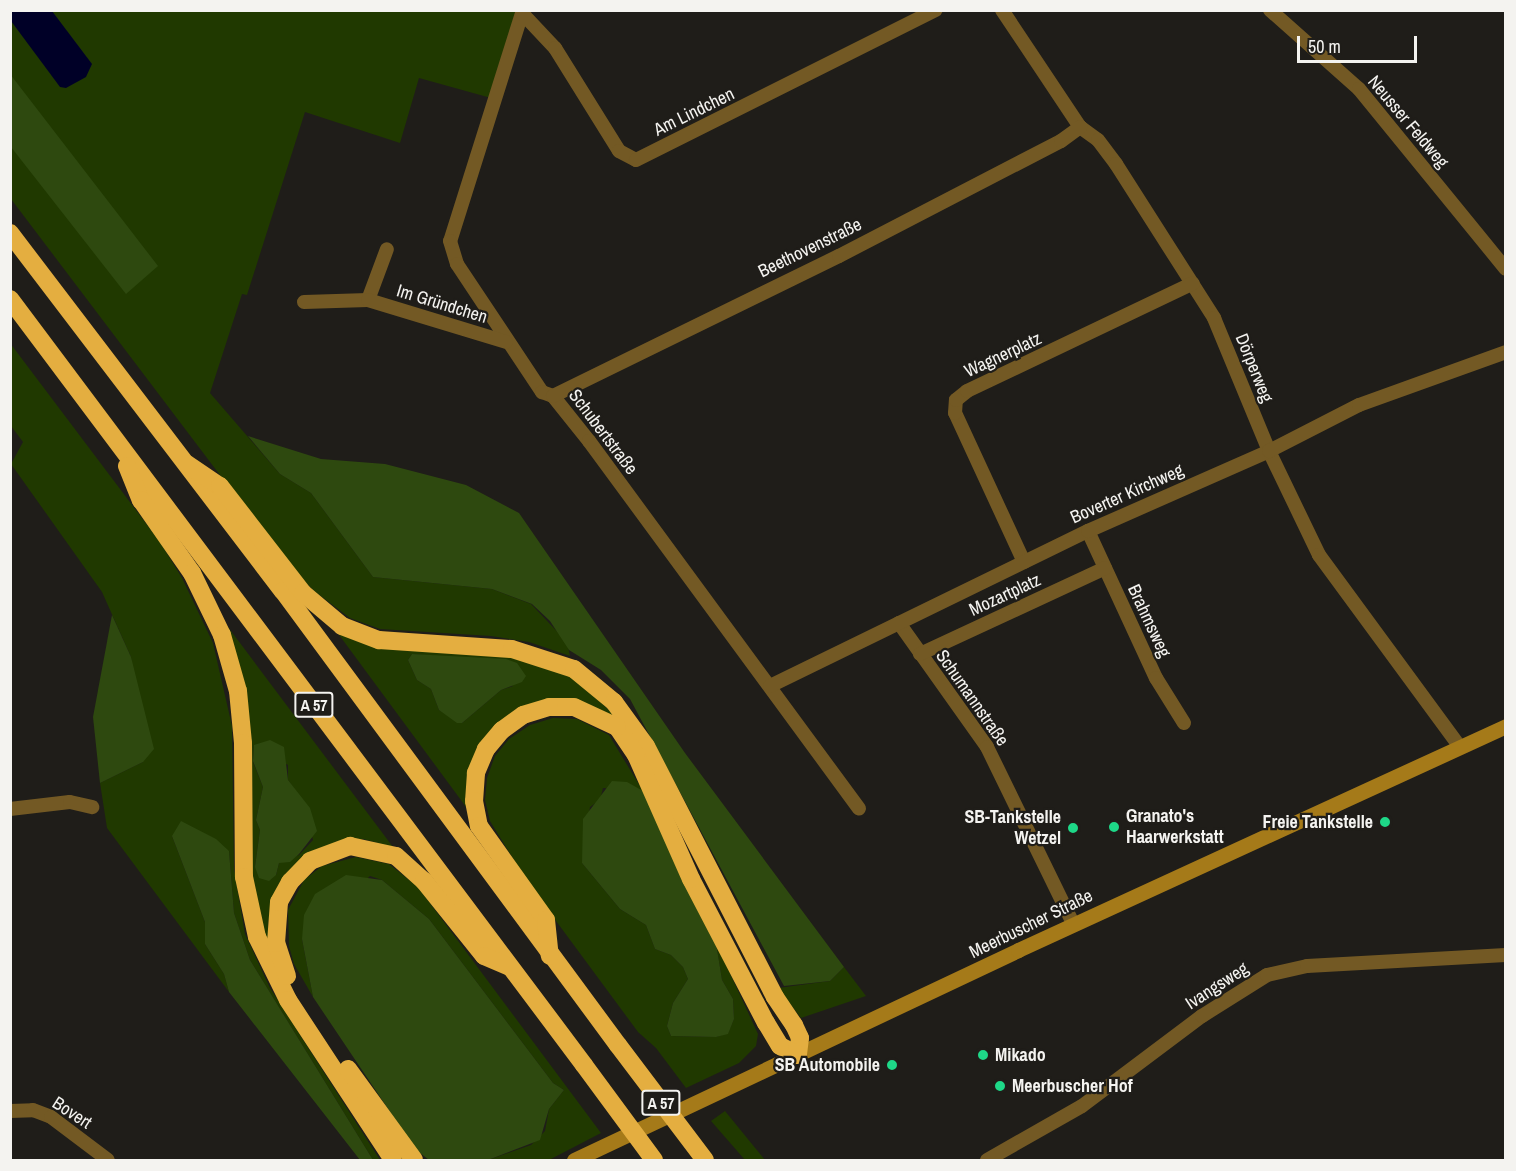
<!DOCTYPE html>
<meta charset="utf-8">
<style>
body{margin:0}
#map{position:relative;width:1516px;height:1171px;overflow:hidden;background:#1f1d19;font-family:"Archivo Narrow",sans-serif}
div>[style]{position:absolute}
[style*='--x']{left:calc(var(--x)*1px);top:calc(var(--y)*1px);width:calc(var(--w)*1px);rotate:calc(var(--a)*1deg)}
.green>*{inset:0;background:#203900}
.forest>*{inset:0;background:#2e490f}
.water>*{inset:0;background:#000027}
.street>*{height:14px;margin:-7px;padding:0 7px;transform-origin:7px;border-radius:7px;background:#735924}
.secondary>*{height:15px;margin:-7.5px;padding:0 7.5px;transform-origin:7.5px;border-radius:7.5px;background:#a57a19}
.highway>*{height:18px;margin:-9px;padding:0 9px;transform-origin:9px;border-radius:9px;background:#e4ae40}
.highway-bridge>*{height:18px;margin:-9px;padding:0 9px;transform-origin:9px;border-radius:9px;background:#e4ae40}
.dots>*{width:16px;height:16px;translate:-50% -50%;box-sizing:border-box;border:3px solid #1f1d19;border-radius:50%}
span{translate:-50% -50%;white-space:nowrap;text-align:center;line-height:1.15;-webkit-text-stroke:4.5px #1f1d19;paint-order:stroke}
.shield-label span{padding:2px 4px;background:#1f1d19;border:2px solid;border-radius:4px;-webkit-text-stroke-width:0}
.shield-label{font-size:16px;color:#f4f3f0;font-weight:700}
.street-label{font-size:18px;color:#f4f3f0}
.poi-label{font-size:18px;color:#f4f3f0;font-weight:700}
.left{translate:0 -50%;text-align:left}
.right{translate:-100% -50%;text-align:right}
.frame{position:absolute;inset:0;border:12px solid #f4f3f0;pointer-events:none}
.scale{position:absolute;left:1297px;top:36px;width:120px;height:27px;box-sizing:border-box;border:3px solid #f4f3f0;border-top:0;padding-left:8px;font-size:18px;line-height:21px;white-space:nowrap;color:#f4f3f0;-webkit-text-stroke:4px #1f1d19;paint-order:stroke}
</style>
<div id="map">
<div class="green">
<i style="clip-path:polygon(11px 11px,518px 11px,491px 98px,419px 78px,400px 143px,305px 112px,247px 295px,242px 294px,210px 393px,280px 474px,311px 493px,373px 577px,492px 589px,531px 604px,567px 642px,570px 656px,529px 642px,491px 636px,380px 629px,350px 618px,314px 591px,285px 561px,11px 199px)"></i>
<i style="clip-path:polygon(10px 343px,160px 542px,182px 578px,213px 643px,232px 726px,234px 869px,245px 934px,270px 988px,380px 1160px,373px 1160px,250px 960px,234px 913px,229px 851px,172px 836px,205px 922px,205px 944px,224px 974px,229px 992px,107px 828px,100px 783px,143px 762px,131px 657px,102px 592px,11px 464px,23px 442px,11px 426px)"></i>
<i style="clip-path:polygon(evenodd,222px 619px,393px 847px,363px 839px,335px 842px,270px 910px,268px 927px,273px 954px,258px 920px,222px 619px,254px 746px,288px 765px,288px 780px,300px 797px,313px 840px,299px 855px,279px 863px,276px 875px,255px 867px,260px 830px,256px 820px,263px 787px,253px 762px,254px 746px)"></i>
<i style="clip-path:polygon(evenodd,331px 624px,521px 657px,574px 676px,617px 718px,577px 701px,498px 725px,469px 811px,331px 624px,412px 654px,480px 660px,513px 686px,501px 690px,462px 723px,439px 710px,431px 689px,417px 680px,408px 660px,412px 654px)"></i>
<i style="clip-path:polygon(553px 718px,577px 719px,609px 735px,643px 791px,603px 788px,600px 800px,590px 807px,582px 863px,620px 909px,646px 925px,655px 949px,671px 955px,683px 967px,688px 979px,673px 1003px,667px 1026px,671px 1036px,716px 1037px,728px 1033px,734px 1019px,733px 999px,722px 980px,716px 943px,758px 1034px,756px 1046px,739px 1063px,686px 1088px,656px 1048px,638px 1032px,528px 883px,490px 821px,485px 800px,487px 778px,495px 756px,509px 739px,530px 725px)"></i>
<i style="clip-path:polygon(356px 857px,389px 864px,418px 887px,601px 1133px,549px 1160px,488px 1160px,531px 1145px,545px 1131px,549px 1109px,564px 1090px,553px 1083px,429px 919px,382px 880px,370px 876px,302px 939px,313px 997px,294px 964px,289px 946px,288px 910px,304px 880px,322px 866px)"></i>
<i style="clip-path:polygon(844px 967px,866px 996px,801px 1018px,778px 988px,830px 981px)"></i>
<i style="clip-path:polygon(725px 1111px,765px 1160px,745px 1160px,711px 1121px)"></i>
</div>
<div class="forest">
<i style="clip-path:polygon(10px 74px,158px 266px,126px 294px,11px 147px)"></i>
<i style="clip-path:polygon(248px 436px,321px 459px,385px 464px,466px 485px,519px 513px,685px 753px,844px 967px,830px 981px,784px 986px,630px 699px,601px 670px,569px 650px,550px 621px,532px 604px,492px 589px,373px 577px,311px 493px,280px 474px)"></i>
<i style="clip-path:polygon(112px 615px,131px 657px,154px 749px,143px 762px,100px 783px,93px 717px)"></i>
<i style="clip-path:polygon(412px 654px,506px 659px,517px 663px,526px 676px,522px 682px,501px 690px,462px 723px,457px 723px,439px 710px,431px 689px,417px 680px,408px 660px)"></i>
<i style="clip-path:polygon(270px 740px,284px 747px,288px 780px,310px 808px,317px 831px,299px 854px,290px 862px,279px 863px,276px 875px,269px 881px,259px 878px,255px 867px,260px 830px,256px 820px,263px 787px,253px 761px,254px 745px)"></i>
<i style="clip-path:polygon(612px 781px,627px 782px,643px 791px,716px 943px,722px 980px,733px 999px,734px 1019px,728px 1034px,716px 1037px,671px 1036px,667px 1026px,673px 1003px,688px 979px,683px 967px,671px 955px,655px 949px,646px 925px,620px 909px,582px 863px,583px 819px)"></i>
<i style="clip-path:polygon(181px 821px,216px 839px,229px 851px,234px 913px,250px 960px,373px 1160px,360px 1160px,229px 992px,224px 974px,205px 944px,205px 922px,172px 836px)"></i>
<i style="clip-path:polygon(346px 875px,382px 880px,429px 919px,553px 1083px,564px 1090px,549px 1109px,540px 1140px,488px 1160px,429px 1160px,415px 1149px,313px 997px,302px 939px,304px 915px,315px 894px)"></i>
</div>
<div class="water">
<i style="clip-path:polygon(11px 10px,52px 11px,92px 64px,86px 77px,66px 88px,60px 87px,11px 21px)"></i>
</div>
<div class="street">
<i style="--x:523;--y:10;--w:242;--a:107.5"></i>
<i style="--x:450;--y:241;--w:24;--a:73"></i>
<i style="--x:457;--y:264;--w:154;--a:56.4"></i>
<i style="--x:542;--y:392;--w:12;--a:20"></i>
<i style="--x:553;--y:396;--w:58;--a:51.3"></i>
<i style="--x:589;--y:441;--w:456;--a:53.7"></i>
<i style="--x:1002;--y:10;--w:141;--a:56.3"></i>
<i style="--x:1080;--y:127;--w:22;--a:36"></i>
<i style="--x:1098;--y:140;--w:30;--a:53"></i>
<i style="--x:1116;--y:164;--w:183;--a:57.5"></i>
<i style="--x:1214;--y:318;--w:144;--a:67.5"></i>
<i style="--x:1269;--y:451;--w:115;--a:64.3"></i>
<i style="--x:1319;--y:555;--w:238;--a:53.7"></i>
<i style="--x:1270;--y:10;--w:119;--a:41.6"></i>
<i style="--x:1359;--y:89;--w:232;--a:50.8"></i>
<i style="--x:522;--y:13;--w:48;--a:46.7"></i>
<i style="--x:555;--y:48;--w:121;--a:58.1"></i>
<i style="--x:619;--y:151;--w:19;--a:28"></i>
<i style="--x:636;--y:160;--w:335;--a:-26.6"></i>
<i style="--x:368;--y:300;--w:54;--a:-69.6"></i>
<i style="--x:304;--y:302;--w:64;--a:-1.8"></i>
<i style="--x:368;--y:300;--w:144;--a:16.9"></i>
<i style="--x:553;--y:396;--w:318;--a:-26.1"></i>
<i style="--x:839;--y:256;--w:250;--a:-27.4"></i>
<i style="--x:1061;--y:141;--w:24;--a:-36"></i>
<i style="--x:1088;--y:531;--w:162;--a:65.2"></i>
<i style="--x:1156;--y:678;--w:53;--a:58.1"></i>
<i style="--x:1024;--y:562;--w:164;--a:-114.8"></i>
<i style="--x:955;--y:413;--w:13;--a:-86"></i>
<i style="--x:956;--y:400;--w:14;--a:-39"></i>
<i style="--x:967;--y:391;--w:250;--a:-25.5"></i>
<i style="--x:899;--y:623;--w:152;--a:54.6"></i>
<i style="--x:987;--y:747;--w:198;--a:64"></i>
<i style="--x:920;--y:654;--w:204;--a:-24.9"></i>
<i style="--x:770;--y:686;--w:354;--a:-26"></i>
<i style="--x:1088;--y:531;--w:198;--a:-23.8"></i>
<i style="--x:1269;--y:451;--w:101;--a:-27.1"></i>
<i style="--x:1359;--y:405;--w:156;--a:-19.8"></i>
<i style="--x:10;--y:809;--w:60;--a:-6.7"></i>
<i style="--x:70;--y:802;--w:23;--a:13"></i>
<i style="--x:10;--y:1111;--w:23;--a:-2"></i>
<i style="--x:33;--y:1110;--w:19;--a:21"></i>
<i style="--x:51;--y:1117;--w:71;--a:37"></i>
<i style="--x:987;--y:1160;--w:109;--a:-29.6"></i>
<i style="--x:1082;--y:1106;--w:150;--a:-36.9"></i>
<i style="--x:1202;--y:1016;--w:77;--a:-32.2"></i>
<i style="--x:1267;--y:975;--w:41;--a:-12.7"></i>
<i style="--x:1307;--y:966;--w:199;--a:-3.2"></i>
</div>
<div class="secondary">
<i style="--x:574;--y:1160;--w:491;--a:-25.3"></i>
<i style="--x:1018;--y:950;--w:537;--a:-24.66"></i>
</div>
<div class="highway">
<i style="--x:10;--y:233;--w:450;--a:52.7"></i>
<i style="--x:283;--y:591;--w:564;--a:53.58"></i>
<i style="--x:10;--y:299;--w:957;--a:53.15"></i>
<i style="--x:187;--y:464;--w:40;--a:34"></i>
<i style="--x:220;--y:486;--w:135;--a:52.2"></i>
<i style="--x:303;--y:593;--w:51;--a:40.2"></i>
<i style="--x:342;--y:626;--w:40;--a:21"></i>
<i style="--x:379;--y:640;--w:133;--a:3.9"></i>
<i style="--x:512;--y:649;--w:65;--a:17.9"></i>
<i style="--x:574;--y:669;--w:52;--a:39.5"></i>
<i style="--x:614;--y:702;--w:54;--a:54"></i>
<i style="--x:646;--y:746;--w:282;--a:62.8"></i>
<i style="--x:775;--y:997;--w:34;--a:56"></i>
<i style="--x:794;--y:1025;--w:14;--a:65"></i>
<i style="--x:800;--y:1038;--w:17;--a:97"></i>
<i style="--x:798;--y:1055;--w:20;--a:-153"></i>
<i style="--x:780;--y:1046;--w:27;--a:-121"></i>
<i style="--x:766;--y:1023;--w:162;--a:-117.5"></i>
<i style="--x:691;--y:879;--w:136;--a:-113.9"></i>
<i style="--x:636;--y:755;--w:34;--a:-124"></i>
<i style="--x:617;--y:727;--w:47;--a:-155.1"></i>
<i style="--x:574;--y:707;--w:25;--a:180"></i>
<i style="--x:549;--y:707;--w:27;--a:163"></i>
<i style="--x:523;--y:715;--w:26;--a:144"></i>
<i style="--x:502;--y:730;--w:25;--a:130"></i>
<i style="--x:486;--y:749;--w:26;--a:113"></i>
<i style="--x:476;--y:773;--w:28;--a:94"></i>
<i style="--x:474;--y:801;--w:25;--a:79"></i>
<i style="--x:479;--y:826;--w:115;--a:54.5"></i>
<i style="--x:546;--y:920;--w:36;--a:84"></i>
<i style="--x:127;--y:466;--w:37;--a:68"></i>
<i style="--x:141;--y:500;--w:89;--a:55.1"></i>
<i style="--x:192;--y:573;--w:69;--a:64.2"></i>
<i style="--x:222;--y:635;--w:58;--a:74.1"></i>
<i style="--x:238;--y:691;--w:52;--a:84.5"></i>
<i style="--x:243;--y:743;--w:134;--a:89.6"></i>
<i style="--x:244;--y:877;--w:61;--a:77.8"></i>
<i style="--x:257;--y:937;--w:70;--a:63.8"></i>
<i style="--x:288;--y:1000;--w:191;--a:56.7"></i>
<i style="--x:287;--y:976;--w:35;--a:-108"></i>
<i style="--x:276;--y:943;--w:41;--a:-85.8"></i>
<i style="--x:279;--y:902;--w:23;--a:-61"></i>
<i style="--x:290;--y:882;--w:29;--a:-46"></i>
<i style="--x:310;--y:861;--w:43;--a:-20.6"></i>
<i style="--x:350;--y:846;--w:47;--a:12.3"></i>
<i style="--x:396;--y:856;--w:38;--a:42"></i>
<i style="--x:424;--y:881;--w:96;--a:51.3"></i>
<i style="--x:484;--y:956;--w:28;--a:23"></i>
<i style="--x:348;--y:1069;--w:112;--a:54"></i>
</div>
<div class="highway-bridge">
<i style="--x:618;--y:1045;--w:144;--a:52.9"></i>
<i style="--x:584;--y:1065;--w:118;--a:53.6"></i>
</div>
<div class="dots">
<i style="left:1385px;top:822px;background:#1ed888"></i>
<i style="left:1114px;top:827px;background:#1ed888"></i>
<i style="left:1073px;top:828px;background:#1ed888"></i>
<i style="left:983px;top:1055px;background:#1ed888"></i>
<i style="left:892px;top:1065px;background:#1ed888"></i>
<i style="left:1000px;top:1086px;background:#1ed888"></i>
</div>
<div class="shield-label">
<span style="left:314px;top:705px">A 57</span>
<span style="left:661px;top:1103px">A 57</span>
</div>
<div class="street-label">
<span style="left:694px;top:112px;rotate:-26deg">Am Lindchen</span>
<span style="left:1408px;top:122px;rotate:50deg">Neusser Feldweg</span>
<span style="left:810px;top:248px;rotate:-26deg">Beethovenstraße</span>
<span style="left:442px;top:304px;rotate:17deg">Im Gründchen</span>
<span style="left:1003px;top:355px;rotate:-25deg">Wagnerplatz</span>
<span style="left:1254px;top:368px;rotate:68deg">Dörperweg</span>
<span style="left:603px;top:432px;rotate:53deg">Schubertstraße</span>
<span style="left:1127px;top:494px;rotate:-24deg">Boverter Kirchweg</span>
<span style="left:1005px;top:595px;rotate:-25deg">Mozartplatz</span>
<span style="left:1149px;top:621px;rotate:65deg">Brahmsweg</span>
<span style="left:972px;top:698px;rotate:55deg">Schumannstraße</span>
<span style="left:1031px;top:924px;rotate:-26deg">Meerbuscher Straße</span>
<span style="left:1217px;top:986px;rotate:-33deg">Ivangsweg</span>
<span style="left:72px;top:1113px;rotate:33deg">Bovert</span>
</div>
<div class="poi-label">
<span class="left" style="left:1126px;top:827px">Granato's<br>Haarwerkstatt</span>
<span class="right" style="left:1061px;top:828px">SB-Tankstelle<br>Wetzel</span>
<span class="right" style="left:1373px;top:822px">Freie Tankstelle</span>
<span class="left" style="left:995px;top:1055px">Mikado</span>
<span class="right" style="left:880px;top:1065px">SB Automobile</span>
<span class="left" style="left:1012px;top:1086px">Meerbuscher Hof</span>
</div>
<div class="frame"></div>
<div class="scale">50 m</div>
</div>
